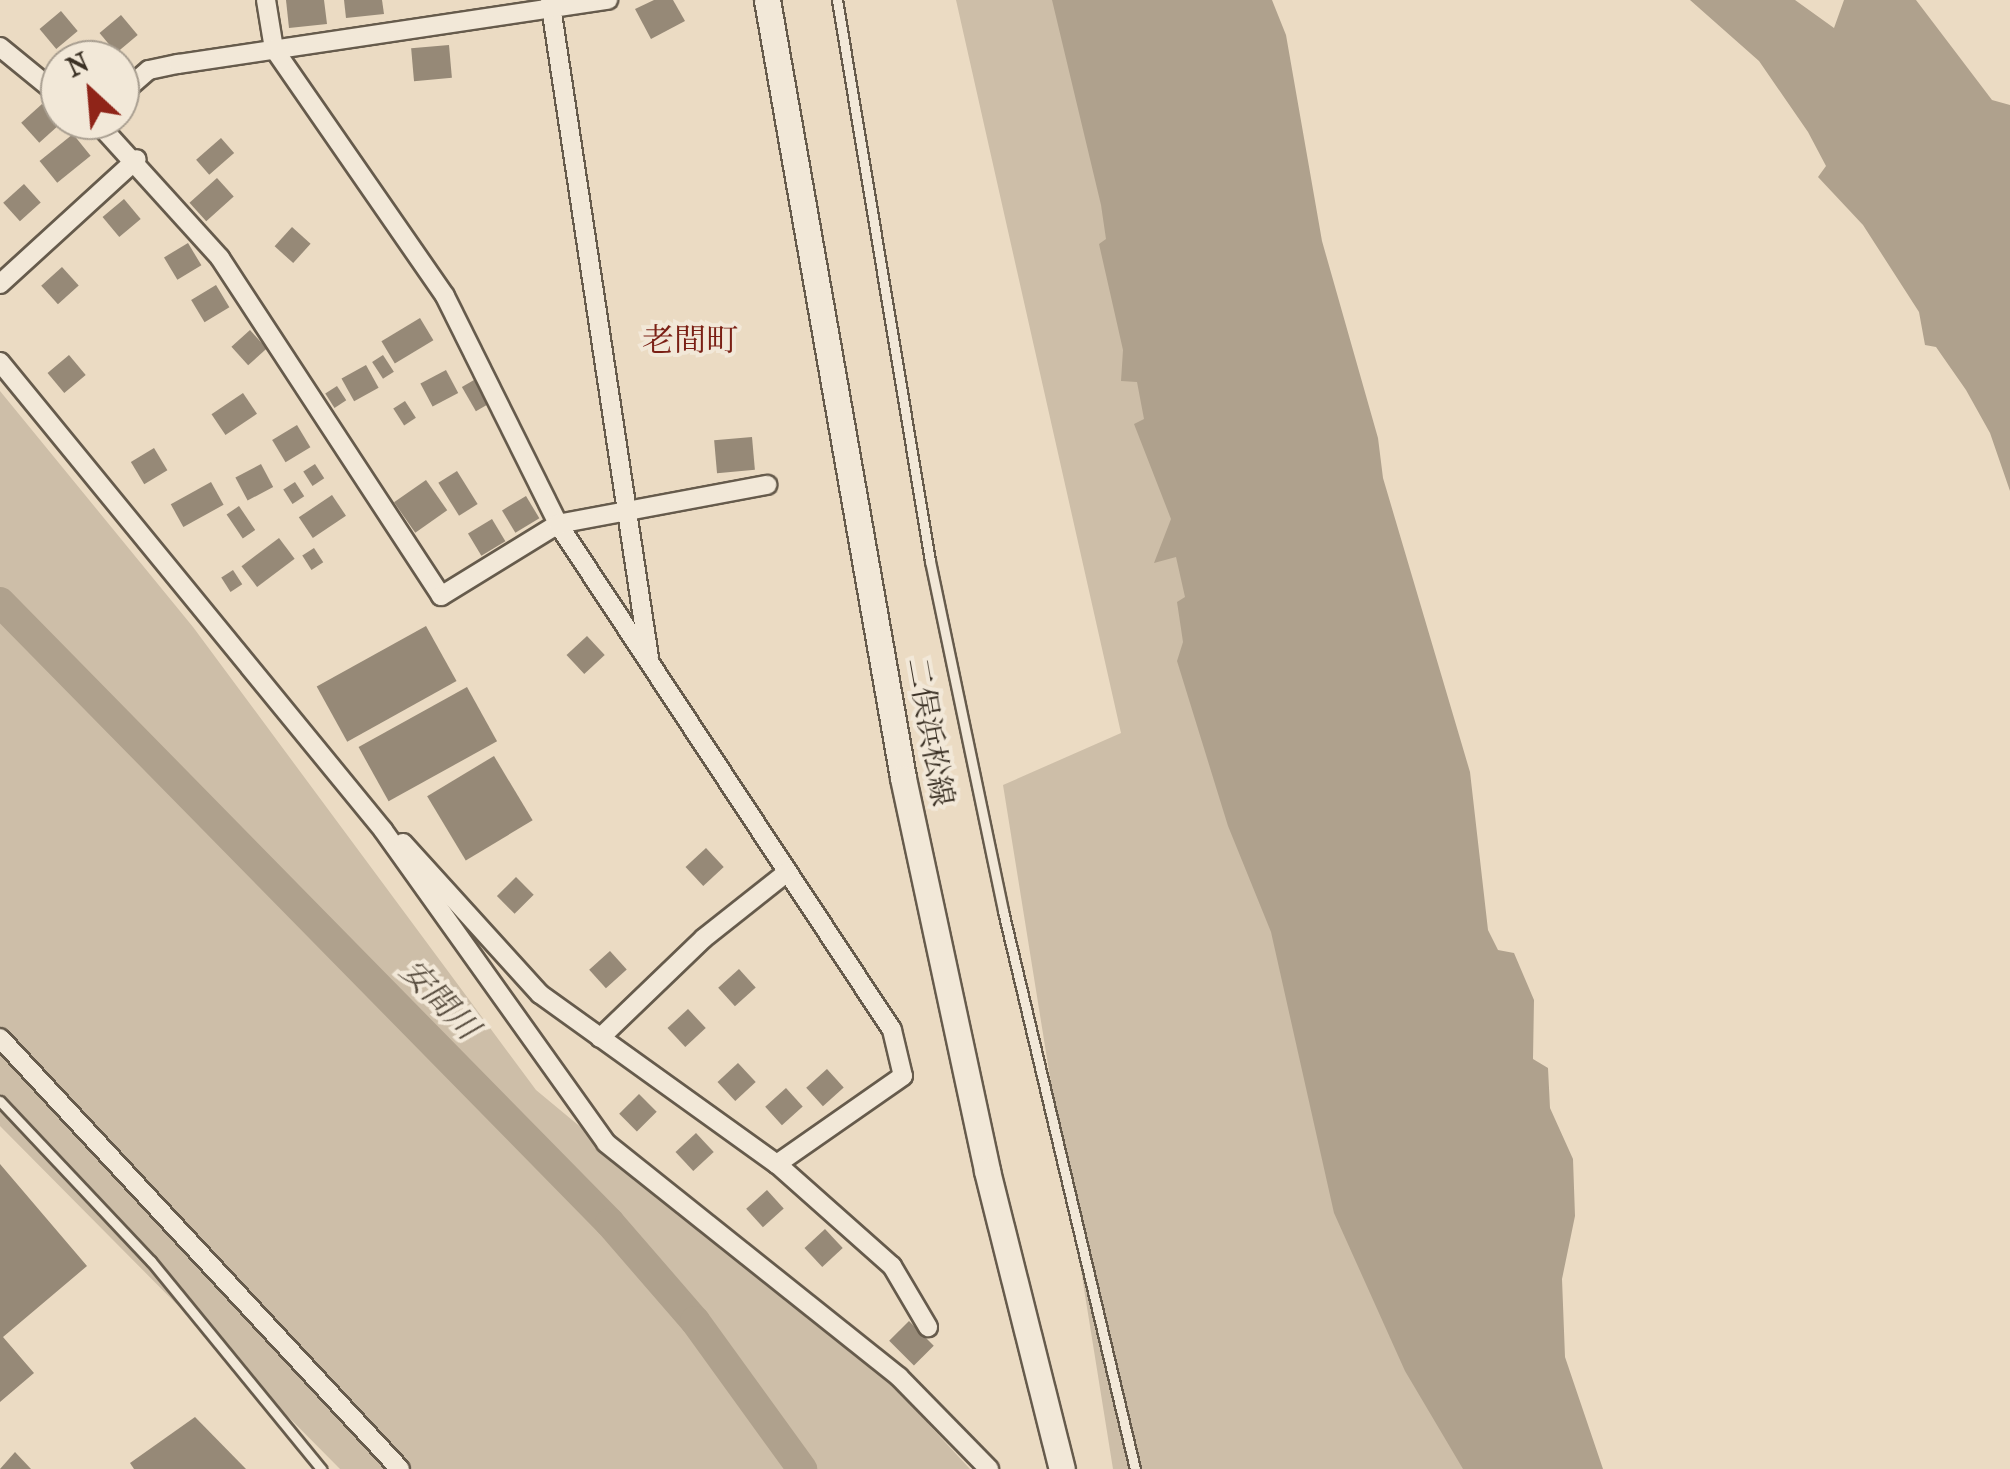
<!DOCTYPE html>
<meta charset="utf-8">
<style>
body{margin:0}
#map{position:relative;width:2010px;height:1469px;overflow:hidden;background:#ebdbc3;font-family:"IM FELL French Canon","Noto Serif JP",serif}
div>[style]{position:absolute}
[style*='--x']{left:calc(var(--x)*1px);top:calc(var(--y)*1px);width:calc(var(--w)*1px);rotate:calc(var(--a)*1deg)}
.green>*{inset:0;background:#cdbea8}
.water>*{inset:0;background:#afa18d}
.river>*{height:30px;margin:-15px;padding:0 15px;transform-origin:15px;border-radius:15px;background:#afa18d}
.building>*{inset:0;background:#968977;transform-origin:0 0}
.roads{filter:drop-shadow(2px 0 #665b4c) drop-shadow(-2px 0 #665b4c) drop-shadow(0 2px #665b4c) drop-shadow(0 -2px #665b4c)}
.lane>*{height:9px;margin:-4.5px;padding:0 4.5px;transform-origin:4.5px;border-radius:4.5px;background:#f2e8d8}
.street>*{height:18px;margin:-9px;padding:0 9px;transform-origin:9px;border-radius:9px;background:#f2e8d8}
.secondary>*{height:25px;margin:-12.5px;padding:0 12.5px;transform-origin:12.5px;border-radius:12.5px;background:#f2e8d8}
span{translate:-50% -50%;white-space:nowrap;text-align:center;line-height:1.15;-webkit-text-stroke:8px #f2e8d8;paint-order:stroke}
.street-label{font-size:30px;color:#3a3024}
.neighbourhood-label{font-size:32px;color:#7a1f14}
.water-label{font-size:32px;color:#574c3e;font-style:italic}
.north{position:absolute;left:40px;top:40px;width:100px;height:100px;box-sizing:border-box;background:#f2e8d8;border:2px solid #a89e90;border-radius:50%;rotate:334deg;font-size:28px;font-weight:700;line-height:40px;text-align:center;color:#3a3024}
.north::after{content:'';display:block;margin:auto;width:35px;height:45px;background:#8f2418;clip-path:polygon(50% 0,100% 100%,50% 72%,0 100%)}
</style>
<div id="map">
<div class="green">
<i style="clip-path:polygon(956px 0,1076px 0,1480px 1469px,1113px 1469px,1003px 785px,1121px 733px)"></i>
<i style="clip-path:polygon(0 391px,193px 627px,536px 1090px,895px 1388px,970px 1469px,340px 1469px,0 1126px)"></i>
</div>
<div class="water">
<i style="clip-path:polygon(1052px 0,1272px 0,1286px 35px,1322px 241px,1378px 438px,1383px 478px,1470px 772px,1488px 930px,1498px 950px,1514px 953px,1534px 1000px,1533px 1059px,1548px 1068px,1550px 1108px,1573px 1159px,1575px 1216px,1562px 1279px,1565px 1357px,1603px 1469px,1463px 1469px,1405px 1371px,1334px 1213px,1271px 932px,1228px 826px,1177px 661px,1183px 642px,1177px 602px,1185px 597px,1176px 557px,1154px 563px,1171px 519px,1134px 424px,1144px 419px,1137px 382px,1121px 381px,1123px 350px,1099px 244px,1106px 239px,1101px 205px)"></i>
<i style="clip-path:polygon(1690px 0,1795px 0,1834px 28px,1844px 0,1916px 0,1992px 100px,2010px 105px,2010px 491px,1990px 433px,1966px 390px,1936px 347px,1925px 345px,1919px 312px,1863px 225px,1818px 177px,1826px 166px,1808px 132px,1759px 61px)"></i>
</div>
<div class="river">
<i style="--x:0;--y:602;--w:870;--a:45.51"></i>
<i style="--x:610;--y:1223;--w:130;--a:49.1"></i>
<i style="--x:695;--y:1321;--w:183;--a:54.1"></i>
</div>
<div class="building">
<i style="clip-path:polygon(286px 0,324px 0,327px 24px,289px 28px)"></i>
<i style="clip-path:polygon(344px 0,382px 0,384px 14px,346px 18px)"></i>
<i style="clip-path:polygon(654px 0,673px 0,685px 21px,651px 39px,635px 9px)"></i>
<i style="left:61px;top:11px;width:26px;height:28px;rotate:50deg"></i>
<i style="left:121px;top:15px;width:26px;height:28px;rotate:50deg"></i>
<i style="left:449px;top:45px;width:33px;height:38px;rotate:85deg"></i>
<i style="left:42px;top:104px;width:27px;height:28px;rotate:48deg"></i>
<i style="left:73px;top:134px;width:28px;height:43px;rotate:51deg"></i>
<i style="left:221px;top:138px;width:20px;height:33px;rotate:49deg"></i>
<i style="left:217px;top:178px;width:25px;height:37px;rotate:48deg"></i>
<i style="left:24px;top:184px;width:25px;height:28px;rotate:48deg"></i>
<i style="left:124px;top:199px;width:26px;height:28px;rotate:50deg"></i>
<i style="left:292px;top:227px;width:25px;height:26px;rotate:42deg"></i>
<i style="left:188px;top:243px;width:26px;height:28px;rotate:59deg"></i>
<i style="left:62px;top:267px;width:25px;height:28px;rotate:48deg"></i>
<i style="left:216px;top:285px;width:26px;height:29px;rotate:59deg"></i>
<i style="left:420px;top:318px;width:26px;height:45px;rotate:59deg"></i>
<i style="left:250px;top:330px;width:25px;height:25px;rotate:48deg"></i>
<i style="left:69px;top:355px;width:26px;height:28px;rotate:50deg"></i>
<i style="left:383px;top:355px;width:20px;height:13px;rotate:57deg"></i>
<i style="left:366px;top:365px;width:26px;height:28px;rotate:61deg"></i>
<i style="left:446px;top:370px;width:26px;height:29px;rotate:62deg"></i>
<i style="left:474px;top:380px;width:28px;height:14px;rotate:60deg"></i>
<i style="left:337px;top:386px;width:17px;height:14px;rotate:57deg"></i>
<i style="left:243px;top:393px;width:25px;height:38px;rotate:56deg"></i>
<i style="left:405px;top:401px;width:20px;height:14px;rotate:57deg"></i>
<i style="left:297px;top:425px;width:26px;height:29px;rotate:59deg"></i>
<i style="left:752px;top:437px;width:33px;height:38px;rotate:85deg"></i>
<i style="left:154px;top:448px;width:26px;height:27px;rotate:59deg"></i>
<i style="left:261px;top:464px;width:26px;height:29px;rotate:62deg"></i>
<i style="left:315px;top:464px;width:17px;height:14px;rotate:57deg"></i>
<i style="left:457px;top:471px;width:39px;height:22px;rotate:58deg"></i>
<i style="left:426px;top:480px;width:37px;height:39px;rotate:55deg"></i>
<i style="left:211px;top:482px;width:26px;height:46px;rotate:61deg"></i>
<i style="left:295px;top:482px;width:17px;height:14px;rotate:57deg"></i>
<i style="left:332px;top:495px;width:25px;height:40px;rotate:56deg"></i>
<i style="left:526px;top:496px;width:26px;height:28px;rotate:59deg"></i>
<i style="left:239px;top:506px;width:29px;height:15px;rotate:56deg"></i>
<i style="left:492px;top:519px;width:26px;height:28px;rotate:59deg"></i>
<i style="left:279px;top:538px;width:26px;height:47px;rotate:53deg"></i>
<i style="left:314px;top:548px;width:17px;height:14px;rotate:57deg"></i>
<i style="left:233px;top:570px;width:17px;height:14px;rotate:57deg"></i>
<i style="left:426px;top:626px;width:63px;height:125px;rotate:61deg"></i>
<i style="left:587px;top:636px;width:26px;height:28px;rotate:47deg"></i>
<i style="left:467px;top:687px;width:62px;height:124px;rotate:61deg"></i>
<i style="left:494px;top:756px;width:75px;height:78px;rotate:59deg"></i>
<i style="left:706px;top:848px;width:26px;height:28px;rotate:47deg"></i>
<i style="left:516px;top:877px;width:25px;height:27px;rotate:45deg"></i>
<i style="left:610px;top:951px;width:25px;height:28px;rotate:48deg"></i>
<i style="left:739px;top:969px;width:25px;height:28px;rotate:48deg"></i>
<i style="left:688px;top:1009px;width:26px;height:28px;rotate:47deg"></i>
<i style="left:738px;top:1063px;width:26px;height:28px;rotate:47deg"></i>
<i style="left:827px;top:1069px;width:25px;height:28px;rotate:48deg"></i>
<i style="left:786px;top:1088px;width:25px;height:28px;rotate:48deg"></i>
<i style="left:639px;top:1094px;width:25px;height:28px;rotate:45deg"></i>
<i style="left:696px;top:1133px;width:26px;height:28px;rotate:47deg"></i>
<i style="clip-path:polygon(0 1164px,87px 1266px,3px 1337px,34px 1373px,0 1402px)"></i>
<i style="left:767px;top:1190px;width:25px;height:28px;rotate:48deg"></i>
<i style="left:825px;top:1229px;width:26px;height:28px;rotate:47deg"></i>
<i style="left:909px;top:1321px;width:35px;height:28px;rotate:45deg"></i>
<i style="clip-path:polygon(195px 1417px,246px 1469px,134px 1469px,130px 1463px)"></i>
<i style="clip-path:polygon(15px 1452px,31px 1469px,0 1469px)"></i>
</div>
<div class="roads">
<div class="lane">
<i style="--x:837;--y:0;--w:569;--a:80.59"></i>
<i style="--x:930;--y:561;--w:358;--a:78.2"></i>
<i style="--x:1003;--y:911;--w:573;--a:76.69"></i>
<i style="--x:0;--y:1101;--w:220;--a:46.7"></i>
<i style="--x:151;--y:1261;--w:269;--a:50.7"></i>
</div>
<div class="street">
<i style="--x:266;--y:0;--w:50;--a:80.7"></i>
<i style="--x:274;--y:49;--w:300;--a:55.3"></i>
<i style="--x:445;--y:296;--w:254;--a:63.6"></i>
<i style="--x:558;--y:524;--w:606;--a:56.57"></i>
<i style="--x:892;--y:1030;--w:47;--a:76.6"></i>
<i style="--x:903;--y:1076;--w:154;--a:145.1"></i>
<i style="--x:550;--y:0;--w:665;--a:81.44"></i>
<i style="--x:0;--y:47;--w:77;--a:39.2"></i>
<i style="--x:120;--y:95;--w:38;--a:-41"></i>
<i style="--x:149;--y:70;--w:30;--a:-12"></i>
<i style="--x:178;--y:64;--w:435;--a:-8.5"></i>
<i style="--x:95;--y:120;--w:186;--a:47.8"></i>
<i style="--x:220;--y:258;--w:404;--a:56.8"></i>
<i style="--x:441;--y:596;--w:137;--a:-31.6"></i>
<i style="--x:558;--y:524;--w:213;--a:-10.6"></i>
<i style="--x:0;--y:284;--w:185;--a:-42.4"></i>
<i style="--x:0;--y:362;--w:605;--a:50.7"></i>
<i style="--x:383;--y:830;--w:384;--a:54.5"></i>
<i style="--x:606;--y:1143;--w:375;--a:38.6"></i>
<i style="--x:899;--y:1377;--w:129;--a:45.6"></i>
<i style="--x:403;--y:843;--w:204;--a:47.8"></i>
<i style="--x:540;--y:994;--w:292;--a:35.7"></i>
<i style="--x:777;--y:1164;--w:154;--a:41.6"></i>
<i style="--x:892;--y:1266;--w:71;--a:59.5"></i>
<i style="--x:0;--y:1038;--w:588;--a:47.14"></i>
<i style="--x:600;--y:1038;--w:144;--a:-43.9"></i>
<i style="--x:704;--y:938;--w:105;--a:-38.4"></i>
</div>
<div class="secondary">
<i style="--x:767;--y:0;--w:790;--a:80.08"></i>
<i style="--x:903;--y:778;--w:402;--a:77.9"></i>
<i style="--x:987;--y:1171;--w:307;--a:75.9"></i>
</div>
</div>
<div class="street-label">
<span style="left:929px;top:732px;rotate:80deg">二俣浜松線</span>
</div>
<div class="neighbourhood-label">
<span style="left:690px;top:341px">老間町</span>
</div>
<div class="water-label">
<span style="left:439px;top:1000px;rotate:46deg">安間川</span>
</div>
<div class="north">N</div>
</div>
